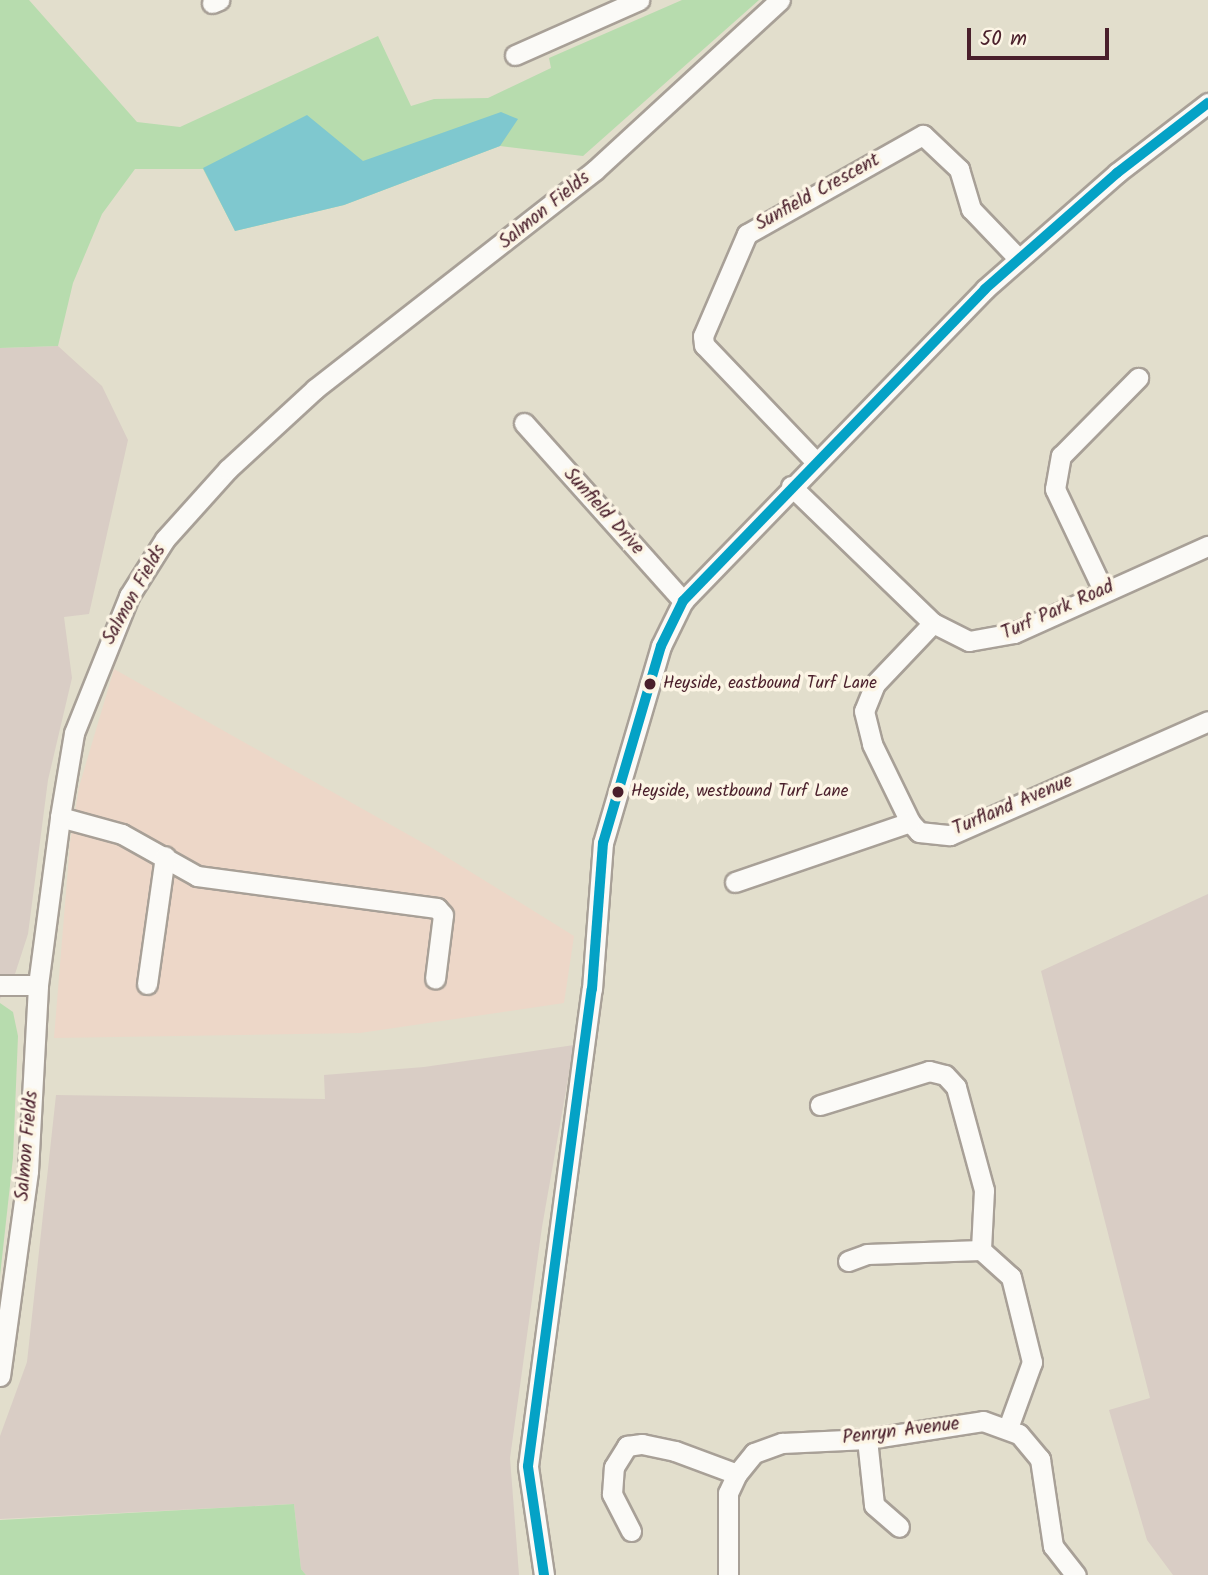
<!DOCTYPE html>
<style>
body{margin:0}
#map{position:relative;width:1208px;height:1575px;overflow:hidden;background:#e2decc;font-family:Kalam,sans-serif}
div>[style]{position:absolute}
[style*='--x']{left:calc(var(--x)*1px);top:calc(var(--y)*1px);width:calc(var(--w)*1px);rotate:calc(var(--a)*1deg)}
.built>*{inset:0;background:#edd7c8}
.industrial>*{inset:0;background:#d9cdc5}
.green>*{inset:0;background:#b7dcae}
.water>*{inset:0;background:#7fc8cf}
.roads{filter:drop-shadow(2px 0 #a8a097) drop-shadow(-2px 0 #a8a097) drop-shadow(0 2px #a8a097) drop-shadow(0 -2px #a8a097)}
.minor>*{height:19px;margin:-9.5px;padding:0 9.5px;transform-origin:9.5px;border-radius:9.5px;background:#fbfaf7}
.bus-1>*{height:10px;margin:-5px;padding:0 5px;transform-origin:5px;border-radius:5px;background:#04a2c6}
.dots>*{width:19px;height:19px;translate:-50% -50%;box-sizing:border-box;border:4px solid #fcf5e5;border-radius:50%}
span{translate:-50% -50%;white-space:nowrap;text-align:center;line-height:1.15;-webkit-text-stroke:7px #fcf5e5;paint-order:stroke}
.bus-label{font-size:17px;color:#4a1f2b}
.left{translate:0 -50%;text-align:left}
.street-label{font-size:19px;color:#4a1f2b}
.scale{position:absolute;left:967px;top:28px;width:142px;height:32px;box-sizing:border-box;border:4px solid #4a1f2b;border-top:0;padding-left:9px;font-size:21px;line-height:24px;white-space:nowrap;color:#4a1f2b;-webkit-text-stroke:5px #fcf5e5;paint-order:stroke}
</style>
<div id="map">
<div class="built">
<i style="clip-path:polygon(114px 669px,432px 848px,574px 936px,564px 1003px,360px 1033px,54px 1038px,70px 843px,79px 787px)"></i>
</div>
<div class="industrial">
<i style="clip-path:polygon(58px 346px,102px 386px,128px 440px,89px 614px,64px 617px,72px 678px,48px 780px,28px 934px,14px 977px,0 999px,0 348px)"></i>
<i style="clip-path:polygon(1208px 894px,1208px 1575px,1173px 1575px,1147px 1540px,1109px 1410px,1150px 1398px,1041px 971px)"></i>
<i style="clip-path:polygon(574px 1045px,542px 1227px,510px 1458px,519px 1575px,306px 1575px,301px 1569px,294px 1504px,0 1519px,0 1436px,27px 1362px,56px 1095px,325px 1099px,324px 1075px,424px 1067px)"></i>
</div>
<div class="green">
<i style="clip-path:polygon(0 0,29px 0,137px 122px,180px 127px,378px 36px,411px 106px,434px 99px,488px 98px,551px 68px,549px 58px,682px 0,759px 0,583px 156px,500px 146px,344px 205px,235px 231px,203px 169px,135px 169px,102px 214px,73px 283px,58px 346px,0 348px)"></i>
<i style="clip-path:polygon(0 1003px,13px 1012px,18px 1036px,13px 1158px,0 1276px)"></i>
<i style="clip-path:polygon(294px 1504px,301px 1569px,306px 1575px,0 1575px,0 1520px)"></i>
</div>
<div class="water">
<i style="clip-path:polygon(501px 112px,518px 119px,500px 146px,344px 205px,235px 231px,203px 168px,307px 115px,363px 161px)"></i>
</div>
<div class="roads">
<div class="minor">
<i style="--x:212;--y:3;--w:8;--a:-23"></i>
<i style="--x:515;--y:55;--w:136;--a:-23.9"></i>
<i style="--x:524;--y:423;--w:239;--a:48.2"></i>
<i style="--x:816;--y:462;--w:162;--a:-133.7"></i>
<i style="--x:704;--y:345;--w:9;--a:-96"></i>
<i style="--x:703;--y:336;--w:111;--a:-66.7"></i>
<i style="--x:747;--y:234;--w:202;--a:-29.4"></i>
<i style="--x:923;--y:135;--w:50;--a:43.4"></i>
<i style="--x:959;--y:169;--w:42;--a:73.3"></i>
<i style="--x:971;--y:209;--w:69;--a:46.2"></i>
<i style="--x:791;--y:486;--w:197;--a:44"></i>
<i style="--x:933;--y:623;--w:40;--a:26.6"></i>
<i style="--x:969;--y:641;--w:46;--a:-10.1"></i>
<i style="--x:1014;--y:633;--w:213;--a:-24.2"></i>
<i style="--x:1103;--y:590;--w:112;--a:-115.4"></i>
<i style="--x:1055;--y:489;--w:34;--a:-80"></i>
<i style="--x:1061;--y:456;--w:110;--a:-45.4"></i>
<i style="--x:933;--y:623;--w:84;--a:133.6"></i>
<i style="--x:875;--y:684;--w:29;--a:112"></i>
<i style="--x:864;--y:711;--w:34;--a:76"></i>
<i style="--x:872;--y:744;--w:87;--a:64"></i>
<i style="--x:910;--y:822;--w:13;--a:48"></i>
<i style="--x:919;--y:832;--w:31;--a:6"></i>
<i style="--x:950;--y:835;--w:282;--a:-23.8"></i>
<i style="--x:60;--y:817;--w:64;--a:15.3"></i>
<i style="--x:122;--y:834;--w:86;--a:29.2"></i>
<i style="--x:197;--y:876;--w:242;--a:7.6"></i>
<i style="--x:437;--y:908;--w:9;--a:49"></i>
<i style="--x:443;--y:915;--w:64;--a:97.1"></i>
<i style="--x:735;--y:882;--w:185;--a:-18.9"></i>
<i style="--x:147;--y:984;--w:129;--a:-82"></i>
<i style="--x:0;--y:985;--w:38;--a:0"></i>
<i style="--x:820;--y:1105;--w:114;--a:-17.3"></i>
<i style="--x:929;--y:1071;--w:16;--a:14"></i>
<i style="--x:945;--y:1075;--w:16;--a:47"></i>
<i style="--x:956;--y:1087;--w:107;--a:74.8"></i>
<i style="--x:984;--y:1190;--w:60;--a:92.9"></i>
<i style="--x:981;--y:1250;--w:40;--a:42"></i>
<i style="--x:1011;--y:1277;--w:88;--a:76.1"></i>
<i style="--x:1032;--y:1362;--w:70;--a:110"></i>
<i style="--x:848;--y:1261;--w:20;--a:-20"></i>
<i style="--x:867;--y:1254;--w:114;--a:-2"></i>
<i style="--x:0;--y:1376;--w:207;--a:-82.2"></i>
<i style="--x:28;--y:1171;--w:186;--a:-86.9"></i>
<i style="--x:38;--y:985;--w:169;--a:-82.5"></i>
<i style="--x:60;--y:817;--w:85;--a:-80.5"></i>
<i style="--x:74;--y:733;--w:148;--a:-68.1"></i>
<i style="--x:129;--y:596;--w:67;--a:-57.7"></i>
<i style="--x:165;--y:539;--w:94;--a:-48"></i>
<i style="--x:228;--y:469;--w:118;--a:-42.6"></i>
<i style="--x:315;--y:389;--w:355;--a:-38"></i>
<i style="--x:595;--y:170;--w:251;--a:-42.6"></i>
<i style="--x:867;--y:1439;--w:66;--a:83.9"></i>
<i style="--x:874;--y:1505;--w:33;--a:41"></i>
<i style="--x:631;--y:1531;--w:42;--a:-117.2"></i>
<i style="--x:612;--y:1494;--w:27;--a:-86"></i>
<i style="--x:614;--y:1467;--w:25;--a:-58"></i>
<i style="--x:627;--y:1446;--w:15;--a:-8"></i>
<i style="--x:642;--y:1444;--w:34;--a:12"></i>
<i style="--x:675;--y:1451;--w:66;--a:20.4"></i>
<i style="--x:544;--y:1575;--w:110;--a:-98.4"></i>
<i style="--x:528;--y:1466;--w:481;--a:-82.4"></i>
<i style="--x:592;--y:989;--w:146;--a:-85.7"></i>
<i style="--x:603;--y:843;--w:205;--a:-73.6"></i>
<i style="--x:661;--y:646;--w:50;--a:-63.9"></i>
<i style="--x:683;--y:601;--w:434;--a:-45.9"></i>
<i style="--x:985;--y:289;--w:176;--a:-41.3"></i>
<i style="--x:1117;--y:173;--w:115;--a:-37.6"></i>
<i style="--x:728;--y:1575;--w:82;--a:-90"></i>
<i style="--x:728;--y:1493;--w:21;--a:-65"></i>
<i style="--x:737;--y:1474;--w:27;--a:-51"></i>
<i style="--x:754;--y:1453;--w:30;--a:-20"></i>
<i style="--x:782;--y:1443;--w:85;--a:-2.7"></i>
<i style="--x:867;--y:1439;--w:117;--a:-8.8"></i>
<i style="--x:983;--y:1421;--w:38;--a:20"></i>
<i style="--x:1019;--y:1434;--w:33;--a:50"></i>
<i style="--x:1040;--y:1459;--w:88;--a:81.5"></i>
<i style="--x:1053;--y:1546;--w:37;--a:52"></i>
</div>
</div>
<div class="bus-1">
<i style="--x:544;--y:1575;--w:110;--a:-98.4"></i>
<i style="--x:528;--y:1466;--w:481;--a:-82.4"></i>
<i style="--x:592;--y:989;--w:146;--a:-85.7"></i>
<i style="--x:603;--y:843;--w:205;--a:-73.6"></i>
<i style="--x:661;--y:646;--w:50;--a:-63.9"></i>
<i style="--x:683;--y:601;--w:434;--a:-45.9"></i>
<i style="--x:985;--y:289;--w:176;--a:-41.3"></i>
<i style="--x:1117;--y:173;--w:115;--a:-37.6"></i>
</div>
<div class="dots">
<i style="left:650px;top:684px;background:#4a1f2b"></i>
<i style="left:618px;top:792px;background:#4a1f2b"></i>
</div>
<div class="bus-label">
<span class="left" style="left:663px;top:684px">Heyside, eastbound Turf Lane</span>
<span class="left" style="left:631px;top:792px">Heyside, westbound Turf Lane</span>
</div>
<div class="street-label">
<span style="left:818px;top:193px;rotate:-29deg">Sunfield Crescent</span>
<span style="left:545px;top:211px;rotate:-39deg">Salmon Fields</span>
<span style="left:603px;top:512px;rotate:48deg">Sunfield Drive</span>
<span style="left:135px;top:595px;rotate:-61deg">Salmon Fields</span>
<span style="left:1058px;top:611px;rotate:-24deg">Turf Park Road</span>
<span style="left:1013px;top:806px;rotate:-23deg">Turfland Avenue</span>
<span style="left:28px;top:1146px;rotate:-85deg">Salmon Fields</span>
<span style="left:901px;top:1432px;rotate:-7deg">Penryn Avenue</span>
</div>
<div class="scale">50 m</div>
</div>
